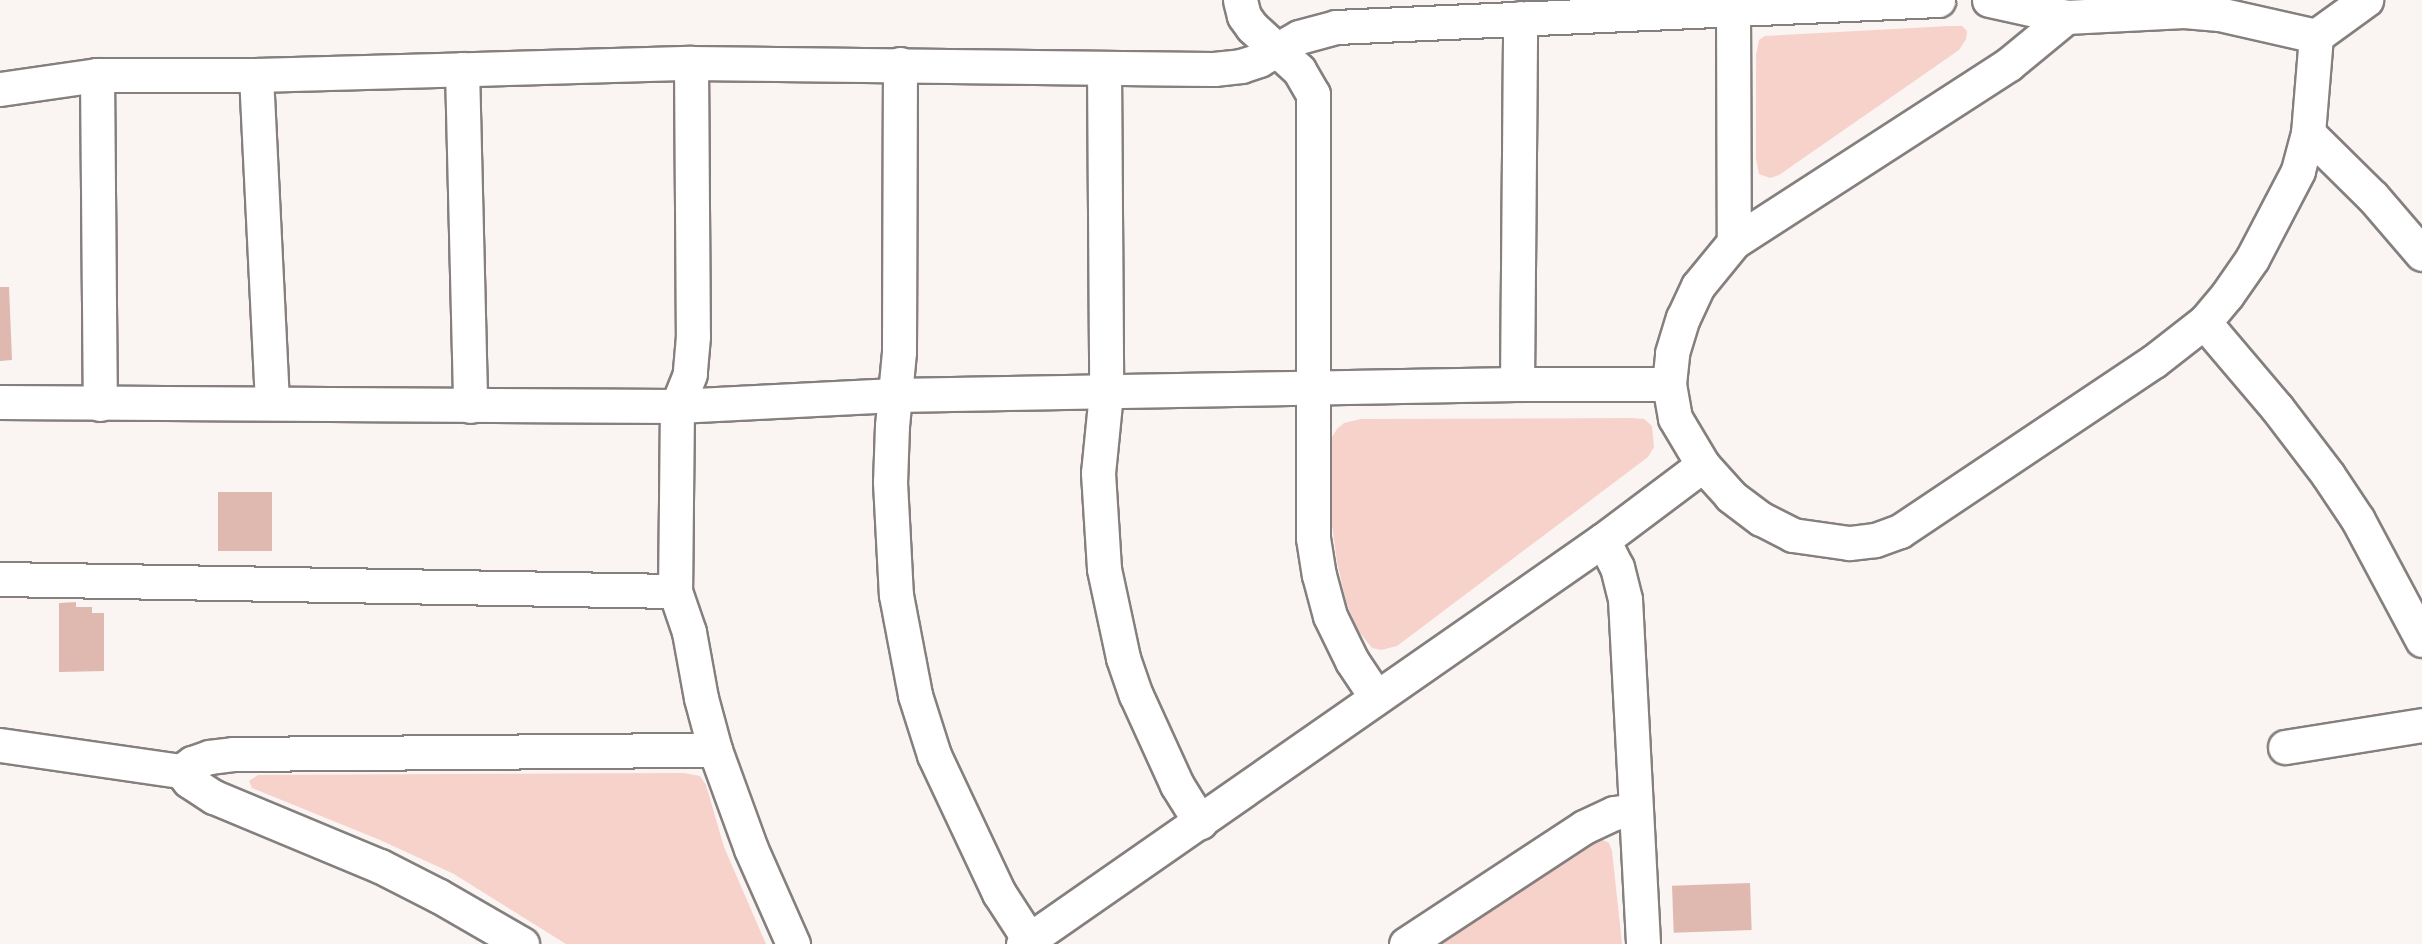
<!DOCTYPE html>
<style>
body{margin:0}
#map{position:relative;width:2422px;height:944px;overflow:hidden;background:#faf4f3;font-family:Cabin,sans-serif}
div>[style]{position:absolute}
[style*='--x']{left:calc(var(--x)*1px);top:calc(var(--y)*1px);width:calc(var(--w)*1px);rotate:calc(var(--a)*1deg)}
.green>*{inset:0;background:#f6d2ca}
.building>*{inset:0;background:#dfb8af;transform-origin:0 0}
.roads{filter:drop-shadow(2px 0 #857f7e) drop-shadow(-2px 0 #857f7e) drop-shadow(0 2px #857f7e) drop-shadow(0 -2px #857f7e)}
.street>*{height:33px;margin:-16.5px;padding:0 16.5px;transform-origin:16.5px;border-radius:16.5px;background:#fff}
span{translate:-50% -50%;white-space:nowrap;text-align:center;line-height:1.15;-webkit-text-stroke:4.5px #fff;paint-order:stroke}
</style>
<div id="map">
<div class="green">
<i style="clip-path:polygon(1949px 26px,1962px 26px,1967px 31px,1966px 39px,1959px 50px,1779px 175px,1770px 178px,1759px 174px,1756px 159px,1756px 55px,1759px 40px,1765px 36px)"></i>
<i style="clip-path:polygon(1632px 418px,1644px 419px,1652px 426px,1654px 447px,1648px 457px,1397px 646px,1381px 650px,1372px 648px,1357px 629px,1346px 602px,1337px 562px,1332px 525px,1330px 449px,1331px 439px,1337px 429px,1344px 423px,1361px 419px)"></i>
<i style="clip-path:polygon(684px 773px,700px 776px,706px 785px,724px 847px,766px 944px,566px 944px,454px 874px,380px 840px,252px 788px,249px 781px,258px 775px)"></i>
<i style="clip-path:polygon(1599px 838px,1609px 843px,1612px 851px,1622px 944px,1438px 944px,1592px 840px)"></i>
</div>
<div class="building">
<i style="clip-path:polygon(0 287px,9px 287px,12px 360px,0 361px)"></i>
<i style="left:218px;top:492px;width:54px;height:59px"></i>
<i style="clip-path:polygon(76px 602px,76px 607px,92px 607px,92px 613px,104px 613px,104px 671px,59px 672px,59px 603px)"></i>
<i style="left:1750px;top:883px;width:47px;height:78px;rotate:88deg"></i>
</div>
<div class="roads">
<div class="street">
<i style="--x:1240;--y:0;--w:16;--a:76"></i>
<i style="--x:1244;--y:16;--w:14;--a:54"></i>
<i style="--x:1252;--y:27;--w:64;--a:42.5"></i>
<i style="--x:1299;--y:70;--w:28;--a:60"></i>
<i style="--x:1313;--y:94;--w:444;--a:90"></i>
<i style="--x:1313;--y:538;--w:37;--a:81"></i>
<i style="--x:1319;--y:575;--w:42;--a:75"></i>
<i style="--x:1330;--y:616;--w:50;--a:63.9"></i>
<i style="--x:1352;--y:661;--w:43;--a:56.3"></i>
<i style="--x:1989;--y:0;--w:79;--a:12.4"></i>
<i style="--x:2066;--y:17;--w:118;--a:-2.9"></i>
<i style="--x:2184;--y:11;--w:35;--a:5"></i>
<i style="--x:2219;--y:14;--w:99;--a:12.8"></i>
<i style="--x:2316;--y:36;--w:97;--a:94.7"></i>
<i style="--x:2308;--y:133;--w:39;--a:105"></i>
<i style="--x:2298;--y:171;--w:99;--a:117.6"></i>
<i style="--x:2252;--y:259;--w:44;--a:124.8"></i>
<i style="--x:2227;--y:295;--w:35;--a:130"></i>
<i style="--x:2204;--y:322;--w:63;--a:142"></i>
<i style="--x:2154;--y:361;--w:306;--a:146.2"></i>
<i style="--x:1900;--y:531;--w:27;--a:160"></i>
<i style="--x:1875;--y:540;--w:26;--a:173"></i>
<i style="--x:1849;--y:543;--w:57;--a:-171.9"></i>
<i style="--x:1793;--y:535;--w:36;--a:-153"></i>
<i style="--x:1761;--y:519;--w:38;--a:-143"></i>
<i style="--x:1731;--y:496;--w:42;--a:-132.1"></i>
<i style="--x:1703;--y:465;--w:55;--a:-120.8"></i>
<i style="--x:1675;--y:418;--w:35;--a:-100"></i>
<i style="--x:1669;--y:384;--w:31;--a:-84"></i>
<i style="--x:1672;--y:353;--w:37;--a:-73"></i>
<i style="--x:1683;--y:318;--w:35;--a:-65"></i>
<i style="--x:1698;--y:286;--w:57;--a:-50.7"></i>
<i style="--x:1734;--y:242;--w:328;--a:-32.9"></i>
<i style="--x:2009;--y:64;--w:74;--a:-39.5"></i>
<i style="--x:1733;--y:8;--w:234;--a:89.8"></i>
<i style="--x:2316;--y:36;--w:62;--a:-35.8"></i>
<i style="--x:691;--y:63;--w:273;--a:89.6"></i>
<i style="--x:693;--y:336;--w:38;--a:95"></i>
<i style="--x:690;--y:374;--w:35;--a:112"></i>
<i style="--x:677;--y:406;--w:185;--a:90.6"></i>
<i style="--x:675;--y:591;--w:43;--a:71.1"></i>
<i style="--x:689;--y:632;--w:67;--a:79.7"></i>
<i style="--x:701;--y:698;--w:54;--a:74.9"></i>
<i style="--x:715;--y:750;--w:105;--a:70"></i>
<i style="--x:751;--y:849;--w:104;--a:66.1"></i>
<i style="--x:900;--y:64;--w:288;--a:90.2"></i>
<i style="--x:899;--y:352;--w:74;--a:95.4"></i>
<i style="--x:892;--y:426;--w:56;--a:92"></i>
<i style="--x:890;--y:482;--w:113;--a:87"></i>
<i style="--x:896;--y:595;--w:102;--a:79.2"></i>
<i style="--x:915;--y:695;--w:63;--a:72.4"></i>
<i style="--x:934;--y:755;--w:153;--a:64.8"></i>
<i style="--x:999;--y:893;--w:61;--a:57.1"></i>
<i style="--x:1104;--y:68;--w:325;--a:89.6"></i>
<i style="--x:1106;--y:393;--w:80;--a:95.7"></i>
<i style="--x:1098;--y:473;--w:96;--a:86.4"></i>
<i style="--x:1104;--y:569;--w:91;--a:77.9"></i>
<i style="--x:1123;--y:658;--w:39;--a:71"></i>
<i style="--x:1136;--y:695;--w:99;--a:65.5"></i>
<i style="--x:1177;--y:785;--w:44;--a:58.1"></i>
<i style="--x:462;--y:69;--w:337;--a:88.6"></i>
<i style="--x:97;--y:75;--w:329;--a:89.5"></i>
<i style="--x:256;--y:75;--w:327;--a:87.2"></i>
<i style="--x:0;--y:89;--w:98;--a:-8.2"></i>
<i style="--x:97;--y:75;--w:159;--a:0"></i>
<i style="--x:256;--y:75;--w:435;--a:-1.6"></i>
<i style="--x:691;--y:63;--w:523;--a:0.66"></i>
<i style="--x:1214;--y:69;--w:27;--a:-6"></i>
<i style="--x:1241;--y:66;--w:19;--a:-18"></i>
<i style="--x:1259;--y:60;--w:46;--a:-29.9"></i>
<i style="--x:1299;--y:37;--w:38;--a:-15"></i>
<i style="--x:1336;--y:27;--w:603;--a:-2.57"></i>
<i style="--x:2308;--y:133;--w:91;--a:44.6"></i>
<i style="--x:2373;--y:197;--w:75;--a:49.3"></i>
<i style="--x:2204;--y:322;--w:113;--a:49.7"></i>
<i style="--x:2277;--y:408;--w:84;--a:52.7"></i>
<i style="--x:2328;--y:475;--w:54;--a:56.3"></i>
<i style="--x:2358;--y:520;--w:136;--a:61.9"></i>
<i style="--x:1517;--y:384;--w:366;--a:-89.5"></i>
<i style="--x:0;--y:402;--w:677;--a:0.34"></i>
<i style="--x:677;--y:406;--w:218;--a:-2.9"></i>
<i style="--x:895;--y:395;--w:622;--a:-1.01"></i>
<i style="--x:1517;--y:384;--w:152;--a:0"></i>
<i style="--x:1603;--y:540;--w:30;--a:63"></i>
<i style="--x:1617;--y:567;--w:33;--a:76"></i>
<i style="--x:1625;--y:599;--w:345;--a:87"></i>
<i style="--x:0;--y:579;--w:675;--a:1.02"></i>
<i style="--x:0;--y:745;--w:183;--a:8.2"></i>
<i style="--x:181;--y:771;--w:14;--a:-36"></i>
<i style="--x:192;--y:763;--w:18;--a:-19"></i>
<i style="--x:209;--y:757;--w:24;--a:-7"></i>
<i style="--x:233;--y:754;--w:482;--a:-0.5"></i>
<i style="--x:2285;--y:747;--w:139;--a:-9.1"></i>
<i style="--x:181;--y:771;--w:13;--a:51"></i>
<i style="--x:189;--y:781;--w:30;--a:33"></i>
<i style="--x:214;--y:797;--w:180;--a:22.6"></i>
<i style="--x:380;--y:866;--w:66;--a:27"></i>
<i style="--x:439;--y:896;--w:96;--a:30"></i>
<i style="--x:1023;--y:944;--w:707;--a:-34.86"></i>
<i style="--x:1603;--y:540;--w:125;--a:-36.9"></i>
<i style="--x:1406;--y:944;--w:213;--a:-33.3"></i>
<i style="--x:1584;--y:827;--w:33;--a:-25"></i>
<i style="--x:1614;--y:813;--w:21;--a:-8"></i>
</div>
</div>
</div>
